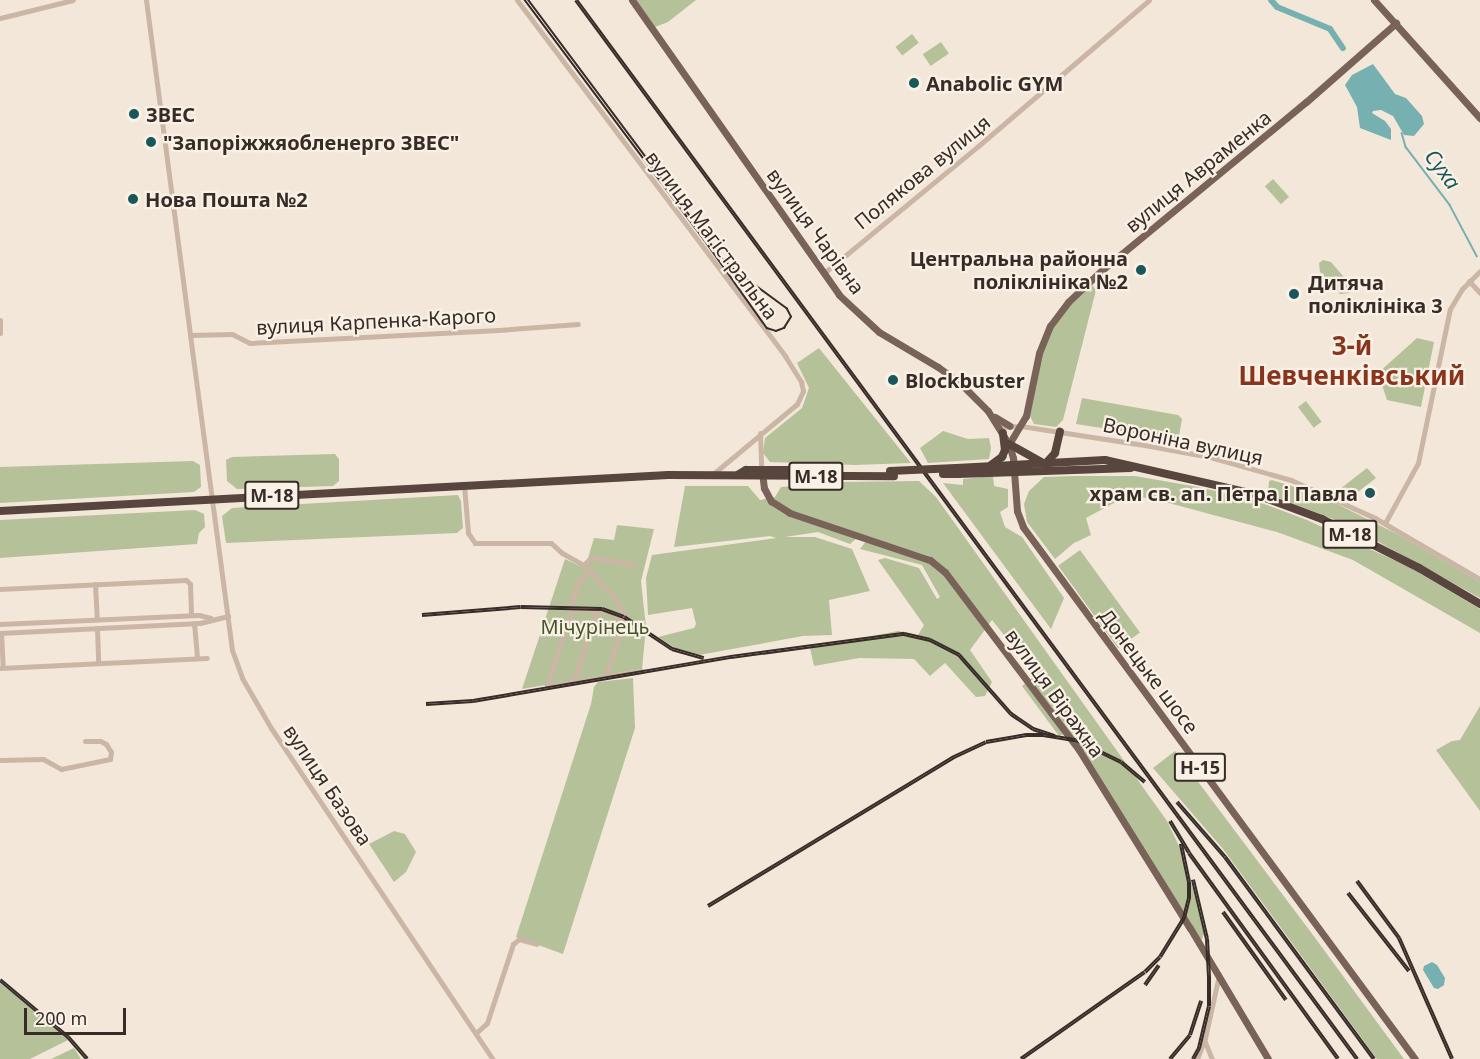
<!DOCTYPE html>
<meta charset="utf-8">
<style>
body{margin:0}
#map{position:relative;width:1480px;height:1059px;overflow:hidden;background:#f3e7da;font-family:"Noto Sans",sans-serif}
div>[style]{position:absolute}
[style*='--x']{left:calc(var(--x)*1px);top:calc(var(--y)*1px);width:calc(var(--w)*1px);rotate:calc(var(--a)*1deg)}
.green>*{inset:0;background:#b5c299;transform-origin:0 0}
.water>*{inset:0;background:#77b0b1}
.stream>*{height:1.5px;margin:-0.75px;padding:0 0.75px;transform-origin:0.75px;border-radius:0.75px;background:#77b0b1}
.river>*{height:6px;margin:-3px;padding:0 3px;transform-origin:3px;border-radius:3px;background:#77b0b1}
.minor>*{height:5px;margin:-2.5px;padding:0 2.5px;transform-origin:2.5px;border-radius:2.5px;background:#cbb6a5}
.major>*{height:7px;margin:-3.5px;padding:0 3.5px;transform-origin:3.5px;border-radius:3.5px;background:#796257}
.highway>*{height:8px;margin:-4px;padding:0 4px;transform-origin:4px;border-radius:4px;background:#58453d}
.tram>*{height:1.5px;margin:-0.75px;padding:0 0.75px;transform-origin:0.75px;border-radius:0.75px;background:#372c27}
.rail>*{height:4px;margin-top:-2px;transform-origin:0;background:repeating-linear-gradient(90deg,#faf1e6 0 4.5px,#372c27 0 9px);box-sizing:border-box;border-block:2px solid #372c27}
.highway-bridge>*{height:8px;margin:-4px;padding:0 4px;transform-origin:4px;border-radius:4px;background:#58453d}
.dots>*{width:16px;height:16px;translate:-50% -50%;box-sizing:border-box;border:3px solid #faf1e6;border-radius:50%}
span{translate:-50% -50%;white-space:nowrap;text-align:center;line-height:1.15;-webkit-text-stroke:4.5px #faf1e6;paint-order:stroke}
.shield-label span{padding:2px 4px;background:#faf1e6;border:2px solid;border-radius:4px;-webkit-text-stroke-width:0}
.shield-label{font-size:18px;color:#372c27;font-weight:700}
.poi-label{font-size:20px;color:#372c27;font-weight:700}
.left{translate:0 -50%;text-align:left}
.right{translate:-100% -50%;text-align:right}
.street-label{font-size:20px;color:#372c27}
.park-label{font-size:20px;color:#465629}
.water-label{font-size:21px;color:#1a575a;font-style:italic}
.district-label{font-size:26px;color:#89341c;font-weight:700}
.scale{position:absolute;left:24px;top:1008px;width:102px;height:27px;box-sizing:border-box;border:3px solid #372c27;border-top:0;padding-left:8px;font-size:18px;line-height:21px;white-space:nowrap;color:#372c27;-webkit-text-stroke:4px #faf1e6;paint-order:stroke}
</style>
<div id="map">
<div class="green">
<i style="clip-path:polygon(636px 0,696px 0,668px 22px,655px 27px)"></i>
<i style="left:912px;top:34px;width:11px;height:21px;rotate:52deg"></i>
<i style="left:941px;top:42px;width:14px;height:22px;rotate:56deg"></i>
<i style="left:1273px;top:179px;width:24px;height:11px;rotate:48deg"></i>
<i style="clip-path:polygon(1323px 260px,1331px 262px,1349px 283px,1351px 288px,1349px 293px,1340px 294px,1320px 272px,1319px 263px)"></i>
<i style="clip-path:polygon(1092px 285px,1096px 290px,1063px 420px,1056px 427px,1034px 424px,1029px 414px,1041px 352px,1055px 324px,1069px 305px)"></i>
<i style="clip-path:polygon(1417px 338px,1434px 342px,1421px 407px,1387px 400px,1378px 373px)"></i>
<i style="clip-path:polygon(819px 348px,911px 463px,855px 465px,770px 462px,763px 453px,765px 438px,802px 408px,809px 388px,797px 363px)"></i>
<i style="clip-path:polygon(1082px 398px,1178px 415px,1182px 419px,1179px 436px,1172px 439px,1076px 424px)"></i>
<i style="left:1306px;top:401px;width:26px;height:10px;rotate:53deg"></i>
<i style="clip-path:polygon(943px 431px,968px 439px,989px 438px,991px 448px,989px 459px,928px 463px,920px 448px)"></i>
<i style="clip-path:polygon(335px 454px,339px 459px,339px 481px,333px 486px,237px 489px,227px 481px,226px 460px,232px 457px)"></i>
<i style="clip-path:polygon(193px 461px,200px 465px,201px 487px,194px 492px,0 503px,0 467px)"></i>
<i style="clip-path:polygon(1367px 468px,1376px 478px,1354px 495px,1340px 489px)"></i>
<i style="clip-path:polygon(993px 476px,994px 486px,1008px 489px,1008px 507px,1000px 512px,1005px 527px,1022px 537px,1064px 598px,1051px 629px,943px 483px,963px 485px,963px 479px)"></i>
<i style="clip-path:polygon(1074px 476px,1135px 476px,1198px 487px,1251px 499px,1307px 520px,1409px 567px,1480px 609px,1480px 633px,1353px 560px,1277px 532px,1150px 498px,1125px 497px,1086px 518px,1091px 535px,1074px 543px,1055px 559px,1027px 522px,1024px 504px,1029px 491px,1044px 477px)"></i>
<i style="clip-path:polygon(1272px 480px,1317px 494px,1399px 535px,1480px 582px,1480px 598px,1346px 524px,1268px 494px,1269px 481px)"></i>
<i style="clip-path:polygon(919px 481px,936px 497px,1167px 821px,1180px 848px,1196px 898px,1204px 934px,1201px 941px,1066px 733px,1059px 736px,1022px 686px,1036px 675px,992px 620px,970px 650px,992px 682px,985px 696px,976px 697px,945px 663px,930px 676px,914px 659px,859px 658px,814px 666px,810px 648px,898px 631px,918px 635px,924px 625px,878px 560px,885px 558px,919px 568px,937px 599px,940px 597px,922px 565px,860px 549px,867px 540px,858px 537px,850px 544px,818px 532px,785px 537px,815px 537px,852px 549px,870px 591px,829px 600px,832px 635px,803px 636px,699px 655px,680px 651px,658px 637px,694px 628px,696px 624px,692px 608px,648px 615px,646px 578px,652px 555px,776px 538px,770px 536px,674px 547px,685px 486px,748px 486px,760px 500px,775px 497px,781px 487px,837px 482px)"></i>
<i style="clip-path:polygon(458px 495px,461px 501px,463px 528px,457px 533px,226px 543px,222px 516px,232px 508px)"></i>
<i style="clip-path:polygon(195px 510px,204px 514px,205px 527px,199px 533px,197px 544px,0 558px,0 520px)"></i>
<i style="clip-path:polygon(617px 525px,654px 529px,641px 581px,646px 627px,642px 669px,522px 689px,565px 559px,580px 566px,588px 558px,594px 538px,614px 540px)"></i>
<i style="left:1080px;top:550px;width:102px;height:27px;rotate:54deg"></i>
<i style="clip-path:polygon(633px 678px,635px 728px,563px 954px,516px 937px,591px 704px,594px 687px,598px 682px)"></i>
<i style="clip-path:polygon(1480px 706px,1480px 811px,1436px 750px,1452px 741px,1460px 740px)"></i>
<i style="clip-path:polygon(1175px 751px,1310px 931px,1404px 1059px,1377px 1059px,1223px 849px,1153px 768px)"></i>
<i style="clip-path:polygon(394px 831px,405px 834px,416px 852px,406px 872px,394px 882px,369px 844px)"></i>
<i style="clip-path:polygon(0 983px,10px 991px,68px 1040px,30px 1059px,0 1059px)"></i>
<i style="clip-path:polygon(74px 1048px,81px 1059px,51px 1059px)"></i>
</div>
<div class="water">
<i style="clip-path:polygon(1373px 64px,1395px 94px,1406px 98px,1422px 116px,1424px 124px,1414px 136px,1404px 135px,1393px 116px,1381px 110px,1373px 111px,1372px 113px,1385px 121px,1391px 129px,1391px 140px,1360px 128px,1357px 107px,1345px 85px,1352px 75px)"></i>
<i style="clip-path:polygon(1432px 962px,1437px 965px,1445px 978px,1444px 985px,1438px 989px,1434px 988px,1423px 970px,1424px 966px)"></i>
</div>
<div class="stream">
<i style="--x:1402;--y:133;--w:15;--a:74"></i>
<i style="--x:1406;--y:147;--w:73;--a:52.8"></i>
<i style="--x:1450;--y:205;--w:58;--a:62.1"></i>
</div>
<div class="river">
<i style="--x:1271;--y:0;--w:9;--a:49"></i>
<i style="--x:1277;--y:7;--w:57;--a:22.5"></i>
<i style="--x:1330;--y:29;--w:23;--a:56"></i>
</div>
<div class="minor">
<i style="--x:146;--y:0;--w:338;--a:82.5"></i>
<i style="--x:190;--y:335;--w:42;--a:-1.4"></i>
<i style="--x:232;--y:334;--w:20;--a:27"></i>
<i style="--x:250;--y:343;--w:249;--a:-3"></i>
<i style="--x:499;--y:330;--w:79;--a:-4.3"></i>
<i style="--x:517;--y:0;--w:446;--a:53"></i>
<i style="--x:785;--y:356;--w:31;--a:58"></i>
<i style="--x:801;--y:382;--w:9;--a:77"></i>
<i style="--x:803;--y:391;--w:14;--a:115"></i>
<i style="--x:797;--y:404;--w:109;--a:140.2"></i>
<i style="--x:0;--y:18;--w:75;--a:-13.9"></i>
<i style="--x:824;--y:273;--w:198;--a:-39.5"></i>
<i style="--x:977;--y:147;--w:226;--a:-40.5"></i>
<i style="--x:1469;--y:281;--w:16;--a:47"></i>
<i style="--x:0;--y:320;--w:13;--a:90"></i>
<i style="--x:190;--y:335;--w:318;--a:82.4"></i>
<i style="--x:232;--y:650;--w:30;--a:70"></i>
<i style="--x:242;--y:678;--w:58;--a:59.9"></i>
<i style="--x:271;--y:728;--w:399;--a:56.2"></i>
<i style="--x:999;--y:427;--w:22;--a:-3"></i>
<i style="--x:1021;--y:426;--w:131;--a:8.8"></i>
<i style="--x:1150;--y:446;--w:61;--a:10.4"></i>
<i style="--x:1210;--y:457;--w:84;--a:15.9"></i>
<i style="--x:1291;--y:480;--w:92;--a:24.3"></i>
<i style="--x:1375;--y:518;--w:121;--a:30.2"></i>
<i style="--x:760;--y:433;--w:37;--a:88"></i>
<i style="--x:464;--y:485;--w:48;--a:85.2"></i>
<i style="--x:468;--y:533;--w:12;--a:55"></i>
<i style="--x:475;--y:543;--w:76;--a:0"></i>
<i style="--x:551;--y:543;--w:15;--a:42"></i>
<i style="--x:562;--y:553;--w:25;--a:29"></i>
<i style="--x:584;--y:565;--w:43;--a:45.9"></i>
<i style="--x:614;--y:596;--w:23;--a:61"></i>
<i style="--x:625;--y:616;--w:63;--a:107.6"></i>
<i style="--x:1385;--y:523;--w:68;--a:-61.2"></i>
<i style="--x:1418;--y:463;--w:157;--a:-78.3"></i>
<i style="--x:1450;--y:309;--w:23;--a:-59"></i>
<i style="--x:1462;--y:289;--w:25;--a:-45"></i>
<i style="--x:584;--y:565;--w:11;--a:-45"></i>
<i style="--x:592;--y:557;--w:43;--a:10.8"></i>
<i style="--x:95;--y:584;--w:35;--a:87"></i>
<i style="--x:0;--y:589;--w:186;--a:-2.8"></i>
<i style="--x:186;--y:580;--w:6;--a:45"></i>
<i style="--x:190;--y:584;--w:31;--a:88"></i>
<i style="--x:571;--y:605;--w:25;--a:-72"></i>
<i style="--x:579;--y:581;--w:15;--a:-48"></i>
<i style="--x:624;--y:619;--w:22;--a:-158"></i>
<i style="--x:604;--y:611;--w:33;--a:-178"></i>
<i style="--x:571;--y:610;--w:80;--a:107.5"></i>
<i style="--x:547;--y:686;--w:96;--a:-9"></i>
<i style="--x:194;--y:623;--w:35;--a:85"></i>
<i style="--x:0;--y:624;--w:199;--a:-2.6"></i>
<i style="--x:199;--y:615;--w:12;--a:14"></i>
<i style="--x:97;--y:628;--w:35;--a:88"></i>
<i style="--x:0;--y:633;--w:200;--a:-2.9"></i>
<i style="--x:200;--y:623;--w:29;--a:-14"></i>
<i style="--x:1;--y:633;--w:34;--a:87"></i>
<i style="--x:0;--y:668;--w:207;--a:-2.8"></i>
<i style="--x:574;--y:682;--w:74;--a:-72.8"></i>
<i style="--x:0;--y:760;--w:43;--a:-1.3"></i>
<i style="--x:43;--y:759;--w:21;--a:29"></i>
<i style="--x:61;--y:769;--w:50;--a:-11.5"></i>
<i style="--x:110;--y:759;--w:7;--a:-82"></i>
<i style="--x:111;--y:752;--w:9;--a:-122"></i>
<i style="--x:106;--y:744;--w:7;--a:-153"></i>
<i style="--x:100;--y:741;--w:15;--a:180"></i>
<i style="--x:476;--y:1033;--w:15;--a:-42"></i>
<i style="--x:487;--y:1023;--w:83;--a:-71.8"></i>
<i style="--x:513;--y:944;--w:8;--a:-40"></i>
<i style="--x:519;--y:939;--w:18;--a:16"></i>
<i style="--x:1205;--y:1042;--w:18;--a:68"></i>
<i style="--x:1197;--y:1059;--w:22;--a:-69"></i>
<i style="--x:1205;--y:1038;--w:65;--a:-77.5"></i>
</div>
<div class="major">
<i style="--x:632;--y:0;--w:360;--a:54.9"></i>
<i style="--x:839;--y:295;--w:54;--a:42.8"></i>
<i style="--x:879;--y:332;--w:69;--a:30.7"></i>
<i style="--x:938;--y:367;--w:29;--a:36"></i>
<i style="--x:961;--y:384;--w:38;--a:45"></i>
<i style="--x:988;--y:411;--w:39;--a:58"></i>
<i style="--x:1009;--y:444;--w:15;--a:74"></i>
<i style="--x:1013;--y:458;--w:53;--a:85.7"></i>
<i style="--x:1017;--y:511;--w:17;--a:69"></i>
<i style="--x:1023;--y:527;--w:661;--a:53.62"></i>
<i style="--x:1374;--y:0;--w:159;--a:48.1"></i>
<i style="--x:995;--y:417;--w:17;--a:31"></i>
<i style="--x:1009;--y:444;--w:33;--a:-59"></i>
<i style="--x:1026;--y:416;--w:64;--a:-78.3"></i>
<i style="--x:1039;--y:353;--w:29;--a:-68"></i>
<i style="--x:1050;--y:326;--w:30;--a:-53"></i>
<i style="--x:1068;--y:302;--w:47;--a:-43.3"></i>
<i style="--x:1102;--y:270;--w:264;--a:-39.5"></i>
<i style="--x:1306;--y:102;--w:120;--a:-41.3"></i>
<i style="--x:762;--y:472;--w:16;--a:83"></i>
<i style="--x:764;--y:488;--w:15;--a:62"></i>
<i style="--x:771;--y:501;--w:22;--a:32"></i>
<i style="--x:790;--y:513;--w:148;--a:18.6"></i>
<i style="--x:930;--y:560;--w:19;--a:39"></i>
<i style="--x:945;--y:572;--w:223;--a:53"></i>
<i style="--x:1079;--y:750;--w:210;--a:58.1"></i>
<i style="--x:1190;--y:928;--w:152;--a:59.2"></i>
</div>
<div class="highway">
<i style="--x:1009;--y:444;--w:37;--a:29"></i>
<i style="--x:1047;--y:462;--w:12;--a:-48"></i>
<i style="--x:1055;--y:453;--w:22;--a:-77"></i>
<i style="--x:991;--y:465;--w:14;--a:-36"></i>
<i style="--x:1002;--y:457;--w:8;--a:-67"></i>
<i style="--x:1005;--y:450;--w:17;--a:-97"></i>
<i style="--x:956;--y:468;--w:149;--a:-3.1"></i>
<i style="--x:1105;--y:460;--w:154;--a:12.8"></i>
<i style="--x:1255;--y:494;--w:72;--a:20.5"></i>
<i style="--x:1322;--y:519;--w:109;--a:26.8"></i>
<i style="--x:1419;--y:568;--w:71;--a:30.5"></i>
<i style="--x:739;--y:474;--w:8;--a:-30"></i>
<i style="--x:746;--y:470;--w:91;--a:0"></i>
<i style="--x:958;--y:474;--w:173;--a:-2"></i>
<i style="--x:0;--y:511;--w:669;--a:-3.08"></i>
<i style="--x:668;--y:475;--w:226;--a:0.3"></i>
</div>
<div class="tram">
<i style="--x:525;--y:0;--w:294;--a:53.2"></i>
<i style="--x:701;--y:235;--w:114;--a:54.6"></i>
<i style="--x:767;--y:328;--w:9;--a:18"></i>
<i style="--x:776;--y:331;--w:9;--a:-21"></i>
<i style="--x:784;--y:328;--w:13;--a:-58"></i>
<i style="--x:791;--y:317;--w:9;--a:-117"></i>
<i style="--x:787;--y:309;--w:66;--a:-143.7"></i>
<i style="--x:734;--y:270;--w:23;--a:-135"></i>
<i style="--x:718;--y:254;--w:317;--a:-126.8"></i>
</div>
<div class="rail">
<i style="--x:576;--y:0;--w:1316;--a:53.59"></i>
<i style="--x:422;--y:615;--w:99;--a:-4.6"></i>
<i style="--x:521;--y:607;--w:81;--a:1.4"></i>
<i style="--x:602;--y:609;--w:23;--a:20"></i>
<i style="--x:624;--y:617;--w:58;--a:33.7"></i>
<i style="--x:672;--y:649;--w:33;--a:16"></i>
<i style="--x:426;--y:704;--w:47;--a:-3.7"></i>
<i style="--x:473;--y:701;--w:262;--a:-9.7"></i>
<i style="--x:731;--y:657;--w:175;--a:-7.6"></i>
<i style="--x:904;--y:634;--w:27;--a:13"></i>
<i style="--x:930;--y:640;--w:33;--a:27"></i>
<i style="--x:959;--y:655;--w:79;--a:48.6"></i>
<i style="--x:1011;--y:714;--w:27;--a:34"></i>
<i style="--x:1033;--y:729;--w:23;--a:18"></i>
<i style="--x:1177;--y:802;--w:73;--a:48.9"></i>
<i style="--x:1225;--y:857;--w:251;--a:53.6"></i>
<i style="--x:1170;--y:821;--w:37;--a:59"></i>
<i style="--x:1189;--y:853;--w:254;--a:54.1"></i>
<i style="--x:1357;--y:881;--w:71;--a:53.6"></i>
<i style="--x:1399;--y:938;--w:132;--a:66.3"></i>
<i style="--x:1348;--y:893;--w:99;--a:52"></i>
<i style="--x:708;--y:906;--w:288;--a:-31.2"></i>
<i style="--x:954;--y:757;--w:35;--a:-25"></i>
<i style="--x:986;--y:742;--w:41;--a:-9.9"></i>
<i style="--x:1026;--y:735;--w:17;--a:0"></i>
<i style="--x:1043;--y:735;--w:33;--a:9"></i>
<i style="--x:1076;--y:740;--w:50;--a:26.1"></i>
<i style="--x:1121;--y:762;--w:31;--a:40"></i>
<i style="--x:1223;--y:912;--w:108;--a:54.4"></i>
<i style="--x:0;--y:980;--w:89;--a:40"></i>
<i style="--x:68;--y:1037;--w:29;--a:49"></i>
<i style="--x:1145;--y:985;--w:24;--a:-55"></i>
<i style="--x:1021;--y:1059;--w:151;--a:-35.1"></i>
<i style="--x:1145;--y:972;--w:21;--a:-45"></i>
<i style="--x:1160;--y:957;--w:46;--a:-58.4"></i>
<i style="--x:1184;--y:918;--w:21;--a:-76"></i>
<i style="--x:1189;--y:898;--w:16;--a:-90"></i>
<i style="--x:1189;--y:882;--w:39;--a:-102"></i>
<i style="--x:1170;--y:1059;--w:31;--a:-50"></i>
<i style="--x:1190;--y:1035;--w:36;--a:-72"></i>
<i style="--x:1193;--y:1059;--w:13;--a:-61"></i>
<i style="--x:1199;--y:1048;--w:43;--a:-76.6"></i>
<i style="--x:1209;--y:1006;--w:29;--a:-90"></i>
<i style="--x:1209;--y:977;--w:38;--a:-93"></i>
<i style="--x:1207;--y:939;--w:61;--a:-103.3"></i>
</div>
<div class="highway-bridge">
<i style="--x:890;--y:471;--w:66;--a:-2.6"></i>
<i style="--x:943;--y:474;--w:15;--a:0"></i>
</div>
<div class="dots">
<i style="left:914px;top:83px;background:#1a575a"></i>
<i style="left:134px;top:114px;background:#1a575a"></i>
<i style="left:151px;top:142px;background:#1a575a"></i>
<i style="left:133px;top:199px;background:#1a575a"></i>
<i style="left:1141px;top:270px;background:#1a575a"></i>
<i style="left:1294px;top:294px;background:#1a575a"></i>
<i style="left:893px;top:380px;background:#1a575a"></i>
<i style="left:1370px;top:493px;background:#1a575a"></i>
</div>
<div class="shield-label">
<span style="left:816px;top:476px">М-18</span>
<span style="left:272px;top:495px">М-18</span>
<span style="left:1350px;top:534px">М-18</span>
<span style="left:1200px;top:767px">Н-15</span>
</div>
<div class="poi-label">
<span class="left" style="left:926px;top:83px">Anabolic GYM</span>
<span class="left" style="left:146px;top:114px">ЗВЕС</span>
<span class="left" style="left:163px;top:142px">"Запоріжжяобленерго ЗВЕС"</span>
<span class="left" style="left:145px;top:199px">Нова Пошта №2</span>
<span class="right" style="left:1128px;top:270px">Центральна районна<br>поліклініка №2</span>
<span class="left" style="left:1308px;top:294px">Дитяча<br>поліклініка 3</span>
<span class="left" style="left:905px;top:380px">Blockbuster</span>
<span class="right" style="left:1358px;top:493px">храм св. ап. Петра і Павла</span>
</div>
<div class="street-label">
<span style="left:1198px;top:171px;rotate:-39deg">вулиця Авраменка</span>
<span style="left:922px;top:172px;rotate:-39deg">Полякова вулиця</span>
<span style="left:816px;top:231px;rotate:54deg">вулиця Чарівна</span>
<span style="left:712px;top:235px;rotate:53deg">вулиця Магістральна</span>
<span style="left:376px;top:321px;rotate:-3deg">вулиця Карпенка-Карого</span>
<span style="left:1183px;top:441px;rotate:12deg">Вороніна вулиця</span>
<span style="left:1149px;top:671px;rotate:53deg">Донецьке шосе</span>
<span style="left:1055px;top:693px;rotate:54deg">вулиця Віражна</span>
<span style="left:328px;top:785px;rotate:56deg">вулиця Базова</span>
</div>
<div class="park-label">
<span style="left:595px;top:626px">Мічурінець</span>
</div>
<div class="water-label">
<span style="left:1443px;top:169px;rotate:53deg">Суха</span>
</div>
<div class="district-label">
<span style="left:1352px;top:361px">3-й<br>Шевченківський</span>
</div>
<div class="scale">200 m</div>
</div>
